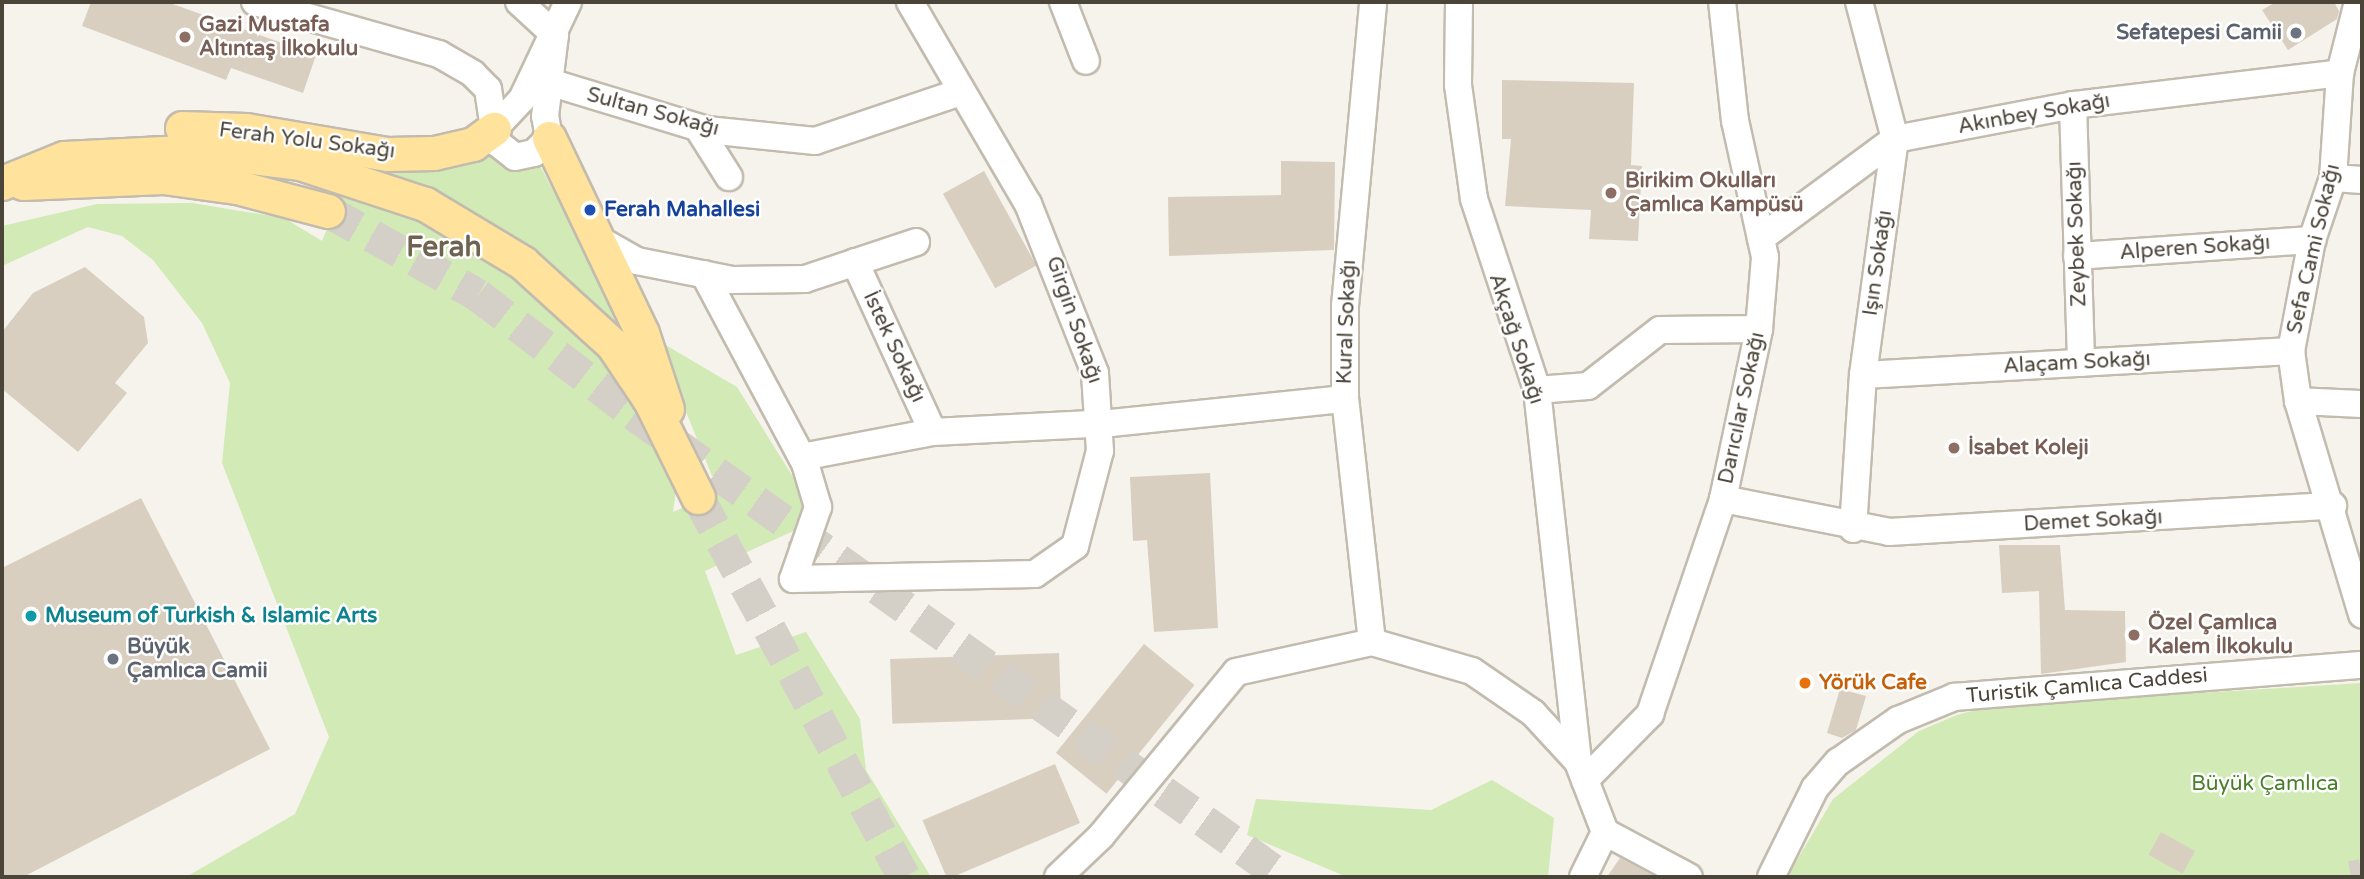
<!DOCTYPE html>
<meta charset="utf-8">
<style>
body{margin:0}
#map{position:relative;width:2364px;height:879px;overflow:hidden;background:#f6f3ec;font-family:"Varela Round",sans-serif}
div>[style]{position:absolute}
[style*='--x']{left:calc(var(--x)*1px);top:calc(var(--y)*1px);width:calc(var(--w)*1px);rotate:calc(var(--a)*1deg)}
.green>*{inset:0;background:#d2eab5}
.building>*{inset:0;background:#d8cfc1;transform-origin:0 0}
.major-tunnel>*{height:33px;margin-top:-16.5px;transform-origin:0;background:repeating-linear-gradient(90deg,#d4d0c8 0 33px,transparent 0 50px)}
.roads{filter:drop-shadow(2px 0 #c2bbae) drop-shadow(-2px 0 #c2bbae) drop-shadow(0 2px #c2bbae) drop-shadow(0 -2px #c2bbae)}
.minor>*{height:26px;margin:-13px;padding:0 13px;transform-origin:13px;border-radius:13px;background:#fff}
.major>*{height:33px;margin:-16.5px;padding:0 16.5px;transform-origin:16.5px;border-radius:16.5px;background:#ffe39c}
.dots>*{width:19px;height:19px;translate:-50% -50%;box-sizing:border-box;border:4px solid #fff;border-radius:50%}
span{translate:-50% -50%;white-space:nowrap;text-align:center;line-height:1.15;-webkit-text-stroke:5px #fff;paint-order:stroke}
.education-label{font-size:21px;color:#785e54;font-weight:700}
.left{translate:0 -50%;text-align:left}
.worship-label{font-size:21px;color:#5b616d;font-weight:700}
.right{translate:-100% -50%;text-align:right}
.street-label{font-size:21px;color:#4b4439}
.transit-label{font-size:21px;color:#164399;font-weight:700}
.culture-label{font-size:21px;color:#0d838f;font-weight:700}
.food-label{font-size:21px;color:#c56008;font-weight:700}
.park-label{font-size:21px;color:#4a7f2a}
.district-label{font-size:28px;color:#6e6250;font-weight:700}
.frame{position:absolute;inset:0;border:4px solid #4b4439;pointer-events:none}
</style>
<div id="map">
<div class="green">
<i style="clip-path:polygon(530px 147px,646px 366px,603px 312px,524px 245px,313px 151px)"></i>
<i style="clip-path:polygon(341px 194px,429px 224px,545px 298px,595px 348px,637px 405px,676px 490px,673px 512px,748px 478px,712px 476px,657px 340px,737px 387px,813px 509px,809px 524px,705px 571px,736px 655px,806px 632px,860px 719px,866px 770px,931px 877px,186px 877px,295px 814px,329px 737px,222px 463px,230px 383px,202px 323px,153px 260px,122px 236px,88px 227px,2px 266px,2px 226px,97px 204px,192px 203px,284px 218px,322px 241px)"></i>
<i style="clip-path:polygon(2362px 683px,2362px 877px,1787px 877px,1833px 799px,1919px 731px,1957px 715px,1990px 706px)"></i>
<i style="clip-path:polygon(1492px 780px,1554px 818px,1548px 877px,1347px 877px,1247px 835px,1256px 799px,1431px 810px)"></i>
</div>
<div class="building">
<i style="clip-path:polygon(91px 2px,167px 2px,316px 55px,303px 93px,231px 68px,226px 80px,82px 26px)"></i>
<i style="clip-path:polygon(2276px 2px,2334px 2px,2339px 11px,2337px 19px,2288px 50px,2262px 10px)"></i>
<i style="clip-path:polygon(1502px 80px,1634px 83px,1631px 165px,1642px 166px,1638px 241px,1589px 239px,1591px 210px,1505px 206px,1511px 139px,1502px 139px)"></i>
<i style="clip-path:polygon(1281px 161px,1335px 162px,1334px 250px,1169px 256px,1168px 197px,1281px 195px)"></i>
<i style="left:984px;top:171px;width:108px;height:47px;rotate:61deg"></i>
<i style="clip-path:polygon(85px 267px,144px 317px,148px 343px,115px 383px,127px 393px,78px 452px,2px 389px,2px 332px,33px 293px)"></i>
<i style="clip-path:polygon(1210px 473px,1218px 628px,1154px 632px,1147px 540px,1133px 541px,1130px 477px)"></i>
<i style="clip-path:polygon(141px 498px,270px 749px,23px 877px,2px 877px,2px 568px)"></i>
<i style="clip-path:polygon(1999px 545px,2060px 545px,2065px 610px,2125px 611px,2126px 662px,2041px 674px,2039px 591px,2002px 593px)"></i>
<i style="left:1144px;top:644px;width:65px;height:140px;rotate:39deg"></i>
<i style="left:1059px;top:653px;width:65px;height:169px;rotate:88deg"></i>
<i style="clip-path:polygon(1840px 689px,1866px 696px,1856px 730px,1842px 738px,1827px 733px)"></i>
<i style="left:1055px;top:764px;width:64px;height:144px;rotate:67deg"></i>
<i style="left:2161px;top:832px;width:39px;height:26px;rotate:29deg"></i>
<i style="clip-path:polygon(1620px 858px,1656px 877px,1607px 877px)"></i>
</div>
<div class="major-tunnel">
<i style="--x:328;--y:211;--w:172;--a:29.2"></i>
<i style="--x:478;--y:295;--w:196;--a:37.3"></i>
<i style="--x:634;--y:414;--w:797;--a:35.5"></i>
<i style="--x:698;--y:497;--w:432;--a:61.5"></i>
<i style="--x:2351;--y:877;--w:11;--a:-10"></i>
</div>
<div class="roads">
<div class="minor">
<i style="--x:255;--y:2;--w:191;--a:15.8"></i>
<i style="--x:439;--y:54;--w:39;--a:30"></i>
<i style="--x:473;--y:74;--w:21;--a:45"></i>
<i style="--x:488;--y:89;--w:54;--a:81.4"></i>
<i style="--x:496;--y:142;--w:24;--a:38"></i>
<i style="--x:515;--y:157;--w:19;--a:-12"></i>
<i style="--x:534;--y:153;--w:21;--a:-45"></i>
<i style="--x:549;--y:138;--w:22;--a:-100"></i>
<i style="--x:545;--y:116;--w:82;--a:-83"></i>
<i style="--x:519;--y:2;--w:49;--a:42.5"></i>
<i style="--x:1063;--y:2;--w:63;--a:68.7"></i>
<i style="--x:1459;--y:2;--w:83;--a:90.7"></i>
<i style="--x:1458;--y:85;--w:115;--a:82"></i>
<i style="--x:1474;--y:199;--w:201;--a:71.7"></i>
<i style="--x:1537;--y:390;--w:374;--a:83.7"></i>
<i style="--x:2358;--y:2;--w:73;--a:104.2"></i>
<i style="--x:2340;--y:73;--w:105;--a:93.8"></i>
<i style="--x:2333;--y:178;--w:65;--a:108.7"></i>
<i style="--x:2312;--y:240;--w:113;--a:100.7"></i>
<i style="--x:2291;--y:351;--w:50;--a:82"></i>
<i style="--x:2298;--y:401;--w:223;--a:73.3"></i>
<i style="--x:549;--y:82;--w:165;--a:16.9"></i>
<i style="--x:707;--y:130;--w:109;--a:5.8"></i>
<i style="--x:815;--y:141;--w:154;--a:-18.6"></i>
<i style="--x:2073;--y:105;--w:258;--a:88.2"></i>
<i style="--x:698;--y:128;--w:58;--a:57.7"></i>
<i style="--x:494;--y:129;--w:41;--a:-47"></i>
<i style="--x:522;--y:99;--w:107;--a:-64.6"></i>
<i style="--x:2333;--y:178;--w:29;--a:4"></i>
<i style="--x:1761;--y:238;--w:167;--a:-36.5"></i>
<i style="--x:1895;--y:139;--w:181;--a:-10.8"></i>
<i style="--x:2073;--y:105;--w:269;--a:-6.8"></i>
<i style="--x:600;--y:240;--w:43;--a:29.6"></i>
<i style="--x:637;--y:261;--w:97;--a:11.3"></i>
<i style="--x:732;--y:280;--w:73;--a:-0.8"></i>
<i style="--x:805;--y:279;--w:117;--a:-18.4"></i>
<i style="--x:2077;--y:256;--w:236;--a:-3.9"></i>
<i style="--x:855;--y:262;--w:187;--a:65.4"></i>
<i style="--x:704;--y:274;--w:214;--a:61.9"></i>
<i style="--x:805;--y:463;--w:46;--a:73.5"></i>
<i style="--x:818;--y:507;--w:76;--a:109.1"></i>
<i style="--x:793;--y:579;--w:242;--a:-1.2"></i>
<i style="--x:1035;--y:574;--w:49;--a:-35"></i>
<i style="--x:1075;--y:546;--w:98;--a:-75.3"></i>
<i style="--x:1100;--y:451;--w:78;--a:-93.7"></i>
<i style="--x:1095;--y:373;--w:182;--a:-111.6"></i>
<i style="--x:1028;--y:204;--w:234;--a:-120.3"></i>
<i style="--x:1863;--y:375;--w:429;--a:-3.2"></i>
<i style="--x:1537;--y:390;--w:51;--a:-4.5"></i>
<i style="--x:1588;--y:386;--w:91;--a:-37.9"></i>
<i style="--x:1660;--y:330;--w:99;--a:-0.6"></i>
<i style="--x:2298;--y:401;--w:64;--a:2.7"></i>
<i style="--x:802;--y:457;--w:133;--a:-10.8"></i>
<i style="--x:933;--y:432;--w:178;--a:-2.9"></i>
<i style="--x:1111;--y:423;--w:235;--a:-5.9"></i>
<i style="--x:1723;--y:499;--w:169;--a:11.2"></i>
<i style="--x:1889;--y:532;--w:445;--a:-3.4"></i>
<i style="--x:1853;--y:529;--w:154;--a:-86.3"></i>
<i style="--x:1863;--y:375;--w:238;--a:-82.3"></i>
<i style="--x:1895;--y:139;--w:142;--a:-104.7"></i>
<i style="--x:1372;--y:642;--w:244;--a:-96.3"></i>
<i style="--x:1345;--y:399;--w:93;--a:-90"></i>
<i style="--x:1345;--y:306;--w:305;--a:-84.7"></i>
<i style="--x:1585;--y:780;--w:93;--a:-45.4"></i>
<i style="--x:1650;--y:714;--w:227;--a:-71.2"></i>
<i style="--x:1723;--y:499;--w:174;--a:-78"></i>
<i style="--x:1759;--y:329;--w:72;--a:-85.2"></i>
<i style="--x:1765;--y:257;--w:139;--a:-102.4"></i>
<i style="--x:1735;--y:121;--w:120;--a:-96.2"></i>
<i style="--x:1058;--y:877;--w:59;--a:-43.6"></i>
<i style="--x:1101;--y:836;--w:212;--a:-50.5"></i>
<i style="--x:1236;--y:672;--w:139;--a:-12.4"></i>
<i style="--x:1372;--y:642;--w:104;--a:16.2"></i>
<i style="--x:1472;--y:671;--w:74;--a:34.5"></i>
<i style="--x:1533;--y:713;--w:67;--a:47.4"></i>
<i style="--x:1578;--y:762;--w:75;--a:68.9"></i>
<i style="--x:1583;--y:877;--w:50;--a:-63.9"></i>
<i style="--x:1605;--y:832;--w:95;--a:28.2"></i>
<i style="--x:1771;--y:877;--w:99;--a:-63.7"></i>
<i style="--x:1815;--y:788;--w:35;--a:-49"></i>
<i style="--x:1838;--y:762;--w:73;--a:-35"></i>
<i style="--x:1898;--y:720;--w:61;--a:-22.3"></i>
<i style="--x:1954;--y:697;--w:409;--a:-4.5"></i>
</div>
<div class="major">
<i style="--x:182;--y:128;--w:64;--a:1.8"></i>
<i style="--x:246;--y:130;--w:143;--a:9.7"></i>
<i style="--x:387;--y:154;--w:47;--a:-1.2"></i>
<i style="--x:434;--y:153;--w:40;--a:-13"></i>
<i style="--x:473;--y:144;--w:26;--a:-36"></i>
<i style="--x:549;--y:138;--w:216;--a:64.5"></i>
<i style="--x:642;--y:333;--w:80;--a:71.8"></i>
<i style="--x:2;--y:183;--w:67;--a:-22"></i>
<i style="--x:64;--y:158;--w:139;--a:-2.9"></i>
<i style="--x:203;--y:151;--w:98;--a:7.1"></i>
<i style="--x:300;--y:163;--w:132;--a:18.2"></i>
<i style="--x:425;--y:204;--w:114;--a:31"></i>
<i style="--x:523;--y:263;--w:122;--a:42.3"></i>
<i style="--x:613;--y:345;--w:69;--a:56.3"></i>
<i style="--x:651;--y:402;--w:106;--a:63.7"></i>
<i style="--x:23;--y:183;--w:140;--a:-2.5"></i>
<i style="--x:163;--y:177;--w:75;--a:7.7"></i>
<i style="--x:237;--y:187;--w:94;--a:14.8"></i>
</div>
</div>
<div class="dots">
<i style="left:2296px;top:33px;background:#6b7280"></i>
<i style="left:185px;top:37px;background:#8d6e63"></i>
<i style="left:1611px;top:193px;background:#8d6e63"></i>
<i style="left:590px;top:210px;background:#1a4fb4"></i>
<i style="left:1954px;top:448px;background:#8d6e63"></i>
<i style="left:31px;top:616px;background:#0f9aa8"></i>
<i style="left:2134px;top:635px;background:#8d6e63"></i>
<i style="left:113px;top:659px;background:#6b7280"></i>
<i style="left:1805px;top:683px;background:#e8710a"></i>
</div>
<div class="education-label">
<span class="left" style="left:199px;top:37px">Gazi Mustafa<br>Altıntaş İlkokulu</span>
<span class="left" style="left:1625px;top:193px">Birikim Okulları<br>Çamlıca Kampüsü</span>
<span class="left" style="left:1968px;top:448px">İsabet Koleji</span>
<span class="left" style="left:2148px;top:635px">Özel Çamlıca<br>Kalem İlkokulu</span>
</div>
<div class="worship-label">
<span class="right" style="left:2282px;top:33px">Sefatepesi Camii</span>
<span class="left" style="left:127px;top:659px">Büyük<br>Çamlıca Camii</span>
</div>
<div class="street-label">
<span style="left:653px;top:112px;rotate:15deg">Sultan Sokağı</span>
<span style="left:2034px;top:114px;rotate:-10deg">Akınbey Sokağı</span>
<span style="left:307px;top:141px;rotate:7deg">Ferah Yolu Sokağı</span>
<span style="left:2077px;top:234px;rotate:-92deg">Zeybek Sokağı</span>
<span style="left:2195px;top:248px;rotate:-4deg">Alperen Sokağı</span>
<span style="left:2314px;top:249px;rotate:-77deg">Sefa Cami Sokağı</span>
<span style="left:1878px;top:263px;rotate:-82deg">Işın Sokağı</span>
<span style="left:1074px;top:320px;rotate:71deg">Girgin Sokağı</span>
<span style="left:1347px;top:322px;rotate:-88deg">Kural Sokağı</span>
<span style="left:1516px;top:339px;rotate:72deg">Akçağ Sokağı</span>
<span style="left:894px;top:347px;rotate:65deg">İstek Sokağı</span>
<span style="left:2077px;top:363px;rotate:-3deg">Alaçam Sokağı</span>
<span style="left:1742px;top:408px;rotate:-78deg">Darıcılar Sokağı</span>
<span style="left:2093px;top:521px;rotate:-3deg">Demet Sokağı</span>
<span style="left:2087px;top:686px;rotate:-5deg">Turistik Çamlıca Caddesi</span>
</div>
<div class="transit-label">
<span class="left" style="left:604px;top:210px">Ferah Mahallesi</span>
</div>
<div class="culture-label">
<span class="left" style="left:45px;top:616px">Museum of Turkish &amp; Islamic Arts</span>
</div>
<div class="food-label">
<span class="left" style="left:1819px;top:683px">Yörük Cafe</span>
</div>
<div class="park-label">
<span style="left:2265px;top:784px">Büyük Çamlıca</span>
</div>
<div class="district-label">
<span style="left:444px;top:247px">Ferah</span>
</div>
<div class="frame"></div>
</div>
